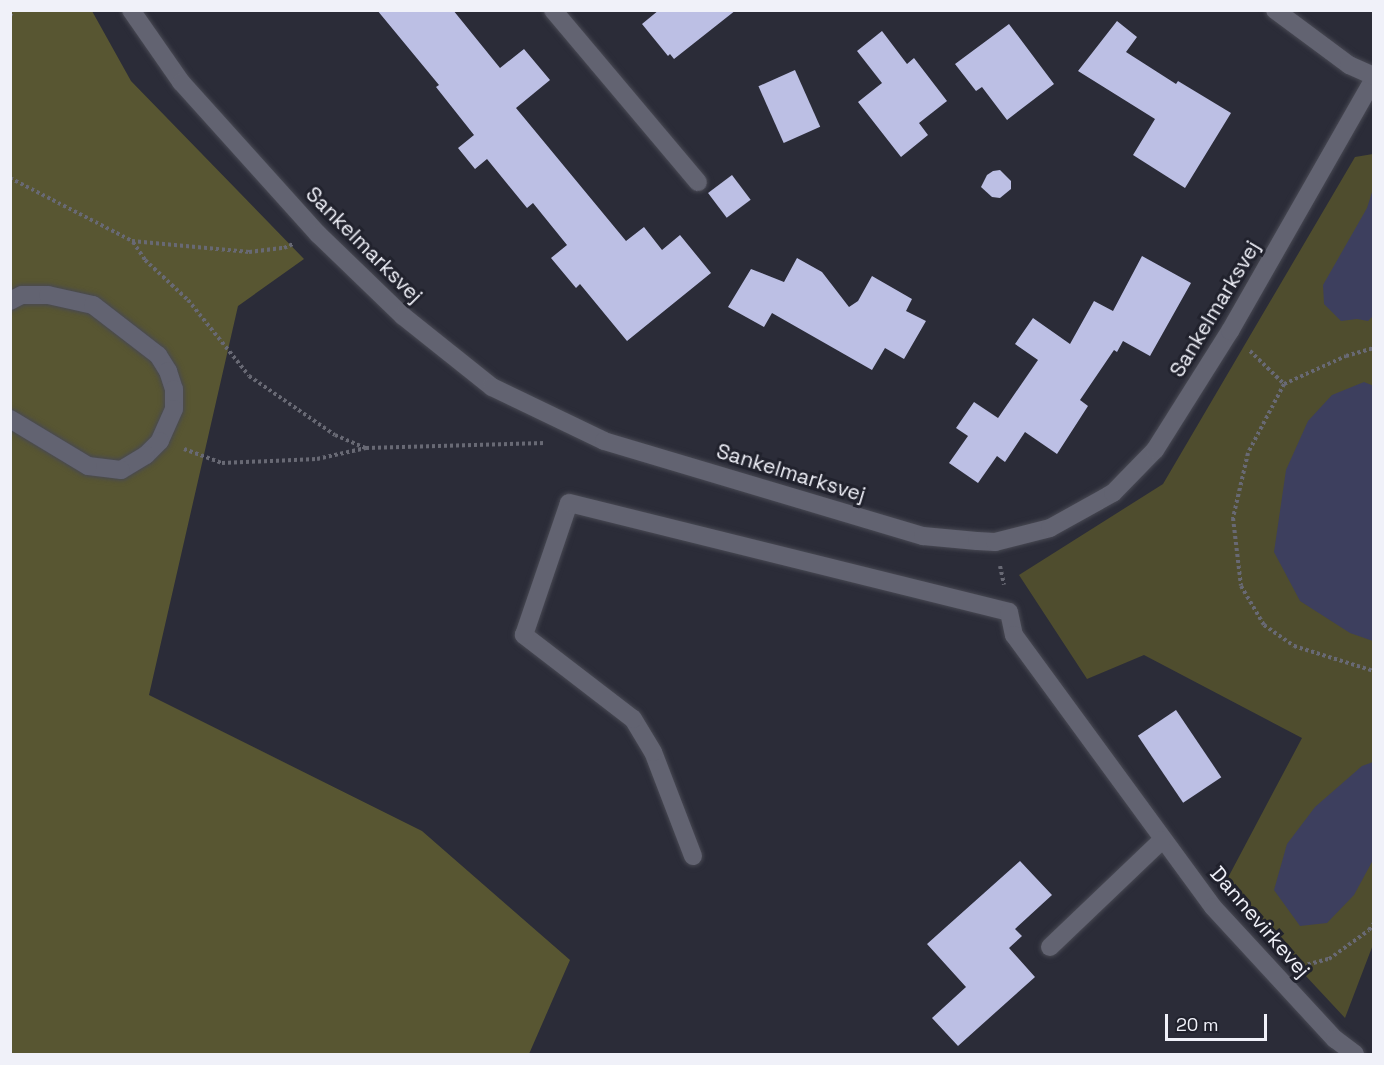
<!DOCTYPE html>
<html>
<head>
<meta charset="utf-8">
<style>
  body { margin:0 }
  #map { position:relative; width:1384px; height:1065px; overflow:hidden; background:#2b2c38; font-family:"Space Grotesk",sans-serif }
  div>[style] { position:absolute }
  .green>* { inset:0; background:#4f4d2e }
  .forest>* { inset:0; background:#585632 }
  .water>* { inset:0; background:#3d3f5e }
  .building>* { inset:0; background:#bcbfe4; transform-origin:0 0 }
  .path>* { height:4px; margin-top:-2px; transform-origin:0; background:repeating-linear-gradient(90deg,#686974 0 3px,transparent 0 6px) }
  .roads { filter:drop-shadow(0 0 2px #484953) drop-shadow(0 0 2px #484953) }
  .minor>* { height:18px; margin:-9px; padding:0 9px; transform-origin:9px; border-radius:9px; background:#626371 }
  span { translate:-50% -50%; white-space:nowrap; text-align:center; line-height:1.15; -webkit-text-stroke:6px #21222d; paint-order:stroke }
  .street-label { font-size:21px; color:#f0f1f9 }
  .frame { position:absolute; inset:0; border:12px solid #f0f1f9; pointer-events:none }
  .scale { position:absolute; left:1165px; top:1014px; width:102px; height:27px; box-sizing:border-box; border:3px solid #f0f1f9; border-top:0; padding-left:8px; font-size:18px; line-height:21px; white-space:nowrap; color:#f0f1f9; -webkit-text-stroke:4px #21222d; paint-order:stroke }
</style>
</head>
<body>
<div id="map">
  <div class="green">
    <i style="clip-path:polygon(1373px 154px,1374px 942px,1345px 1018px,1223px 887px,1302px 738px,1144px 655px,1087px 679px,1019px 575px,1163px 484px,1355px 157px)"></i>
  </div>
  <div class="forest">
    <i style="clip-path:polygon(10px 11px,92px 11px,131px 81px,304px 259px,238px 306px,149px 695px,422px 831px,570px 960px,529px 1054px,11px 1054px)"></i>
  </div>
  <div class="water">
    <i style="clip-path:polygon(1373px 189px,1373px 316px,1368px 321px,1357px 319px,1341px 321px,1324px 304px,1323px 285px,1367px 208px)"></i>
    <i style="clip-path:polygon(1364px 382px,1374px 386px,1373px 641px,1350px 633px,1300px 601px,1274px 552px,1286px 470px,1308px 421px,1332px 395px)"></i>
    <i style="clip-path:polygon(1373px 762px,1373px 860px,1354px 895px,1327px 923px,1300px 926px,1274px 890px,1287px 844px,1315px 807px,1362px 766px)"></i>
  </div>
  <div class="building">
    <i style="clip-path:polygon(377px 10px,453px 10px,500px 68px,524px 49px,550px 80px,516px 108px,626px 241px,644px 227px,662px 250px,680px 235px,711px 273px,627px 341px,580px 284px,576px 288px,551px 258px,567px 245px,533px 203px,527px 208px,487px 159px,475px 169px,458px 148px,474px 135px,436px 87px,439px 85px)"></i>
    <i style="clip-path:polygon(659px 10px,736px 10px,674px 59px,670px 54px,668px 56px,642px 24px)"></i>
    <i style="clip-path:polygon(1117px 21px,1137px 37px,1126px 52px,1176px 84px,1178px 81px,1231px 113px,1185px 188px,1133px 155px,1155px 119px,1078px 71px)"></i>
    <i style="clip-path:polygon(1009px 24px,1054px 84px,1007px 120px,982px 87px,976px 91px,955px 64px)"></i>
    <i style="clip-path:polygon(882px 31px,907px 64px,914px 58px,947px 101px,919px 123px,928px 135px,901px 157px,858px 102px,882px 83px,857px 51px)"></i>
    <i style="left:795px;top:70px;width:62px;height:40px;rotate:66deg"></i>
    <i style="clip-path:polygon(1000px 170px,1011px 181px,1011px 189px,1000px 198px,992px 197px,981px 187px,987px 175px,993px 171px)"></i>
    <i style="left:732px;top:175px;width:31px;height:30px;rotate:53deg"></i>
    <i style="clip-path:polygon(1142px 256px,1191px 283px,1150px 356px,1123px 341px,1117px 352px,1114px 350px,1080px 400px,1088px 406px,1057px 454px,1025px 432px,1005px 462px,997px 456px,978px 483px,949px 463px,968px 436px,956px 428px,974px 402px,998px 418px,1038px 360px,1015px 344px,1033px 318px,1070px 344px,1094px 301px,1113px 311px)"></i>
    <i style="clip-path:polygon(797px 258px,822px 272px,849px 307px,858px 301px,872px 276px,912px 299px,906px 311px,926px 321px,904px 359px,885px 348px,872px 370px,772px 313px,764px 327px,728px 307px,751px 269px,784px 282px)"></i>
    <i style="left:1176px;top:710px;width:81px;height:46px;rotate:56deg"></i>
    <i style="clip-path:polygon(1020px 861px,1052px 895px,1015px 929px,1022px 936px,1009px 948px,1035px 977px,958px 1046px,932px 1018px,966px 987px,927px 944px)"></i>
  </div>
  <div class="path">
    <i style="left:10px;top:16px;width:7px;rotate:-63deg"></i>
    <i style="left:10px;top:178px;width:137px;rotate:27.3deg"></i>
    <i style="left:132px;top:241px;width:118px;rotate:5.4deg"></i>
    <i style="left:249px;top:252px;width:35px;rotate:-7deg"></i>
    <i style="left:284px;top:248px;width:10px;rotate:-24deg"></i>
    <i style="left:133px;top:242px;width:22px;rotate:56deg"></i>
    <i style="left:145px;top:260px;width:59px;rotate:42.9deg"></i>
    <i style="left:188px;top:300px;width:97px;rotate:51.2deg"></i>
    <i style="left:249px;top:376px;width:104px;rotate:34.5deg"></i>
    <i style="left:335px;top:435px;width:34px;rotate:23deg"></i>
    <i style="left:1250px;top:351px;width:47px;rotate:44.1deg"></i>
    <i style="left:1284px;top:384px;width:68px;rotate:-24.3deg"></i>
    <i style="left:1346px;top:356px;width:29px;rotate:-16deg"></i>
    <i style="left:1284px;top:384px;width:78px;rotate:117.6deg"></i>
    <i style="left:1248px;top:453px;width:67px;rotate:103deg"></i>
    <i style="left:1233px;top:518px;width:68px;rotate:83.3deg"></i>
    <i style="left:1241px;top:586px;width:45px;rotate:59.5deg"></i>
    <i style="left:1264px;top:625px;width:37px;rotate:35deg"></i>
    <i style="left:1294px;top:646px;width:84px;rotate:17.4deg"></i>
    <i style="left:184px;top:449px;width:40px;rotate:20.2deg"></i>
    <i style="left:222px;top:463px;width:95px;rotate:-2.4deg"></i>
    <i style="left:317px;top:459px;width:50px;rotate:-12.7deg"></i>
    <i style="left:366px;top:448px;width:179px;rotate:-1.6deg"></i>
    <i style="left:1000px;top:566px;width:19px;rotate:78deg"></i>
    <i style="left:1302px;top:966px;width:28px;rotate:-15deg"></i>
    <i style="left:1329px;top:959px;width:49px;rotate:-35.9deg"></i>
    <i style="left:1369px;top:930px;width:9px;rotate:-54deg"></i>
  </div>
  <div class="roads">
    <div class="minor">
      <i style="left:131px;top:10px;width:88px;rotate:55.2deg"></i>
      <i style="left:181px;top:82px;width:205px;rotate:48deg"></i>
      <i style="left:318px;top:234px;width:118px;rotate:44deg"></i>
      <i style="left:403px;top:316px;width:114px;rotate:38.6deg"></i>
      <i style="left:492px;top:387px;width:124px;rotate:25.7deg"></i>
      <i style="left:604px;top:441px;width:333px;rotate:16.6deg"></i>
      <i style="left:923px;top:536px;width:54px;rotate:5.3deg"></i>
      <i style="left:977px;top:541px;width:18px;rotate:3deg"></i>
      <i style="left:995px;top:542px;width:57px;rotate:-14.3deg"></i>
      <i style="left:1050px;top:528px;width:72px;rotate:-29.1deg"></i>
      <i style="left:1113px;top:493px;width:60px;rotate:-45.7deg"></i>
      <i style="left:1155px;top:450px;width:141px;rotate:-57.8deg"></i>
      <i style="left:1230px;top:331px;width:290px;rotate:-60.3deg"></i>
      <i style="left:553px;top:10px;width:225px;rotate:49.9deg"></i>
      <i style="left:1275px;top:10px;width:92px;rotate:36.6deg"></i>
      <i style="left:1349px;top:65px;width:27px;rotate:24deg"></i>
      <i style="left:10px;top:301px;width:13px;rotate:-27deg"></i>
      <i style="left:22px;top:295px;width:26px"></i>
      <i style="left:48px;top:295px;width:46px;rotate:12.5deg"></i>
      <i style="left:93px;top:305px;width:82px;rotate:37.6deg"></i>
      <i style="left:158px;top:355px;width:19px;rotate:58deg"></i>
      <i style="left:168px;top:371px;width:19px;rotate:72deg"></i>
      <i style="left:174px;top:389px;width:20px;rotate:90deg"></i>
      <i style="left:174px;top:409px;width:35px;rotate:114deg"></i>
      <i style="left:160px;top:441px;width:20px;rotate:135deg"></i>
      <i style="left:146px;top:455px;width:29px;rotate:149deg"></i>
      <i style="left:121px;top:470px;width:33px;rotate:-173deg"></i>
      <i style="left:88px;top:466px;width:91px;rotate:-148.9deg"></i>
      <i style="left:693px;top:856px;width:111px;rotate:-111deg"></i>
      <i style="left:653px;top:752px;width:39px;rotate:-121deg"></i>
      <i style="left:633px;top:719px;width:138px;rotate:-142.4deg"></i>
      <i style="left:524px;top:635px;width:139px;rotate:-71.2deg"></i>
      <i style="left:569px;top:503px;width:453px;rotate:13.9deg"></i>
      <i style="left:1009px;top:612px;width:24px;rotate:78deg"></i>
      <i style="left:1014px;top:635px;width:337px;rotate:53.8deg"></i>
      <i style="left:1213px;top:907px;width:180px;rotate:47.3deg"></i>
      <i style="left:1335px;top:1039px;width:25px;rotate:37deg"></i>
      <i style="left:1050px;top:947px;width:155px;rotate:-43.7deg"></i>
    </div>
  </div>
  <div class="street-label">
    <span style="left:364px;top:245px;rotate:45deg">Sankelmarksvej</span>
    <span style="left:1215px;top:309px;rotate:-59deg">Sankelmarksvej</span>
    <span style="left:791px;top:473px;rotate:17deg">Sankelmarksvej</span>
    <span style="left:1260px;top:922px;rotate:49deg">Dannevirkevej</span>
  </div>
  <div class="frame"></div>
  <div class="scale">20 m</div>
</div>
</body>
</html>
